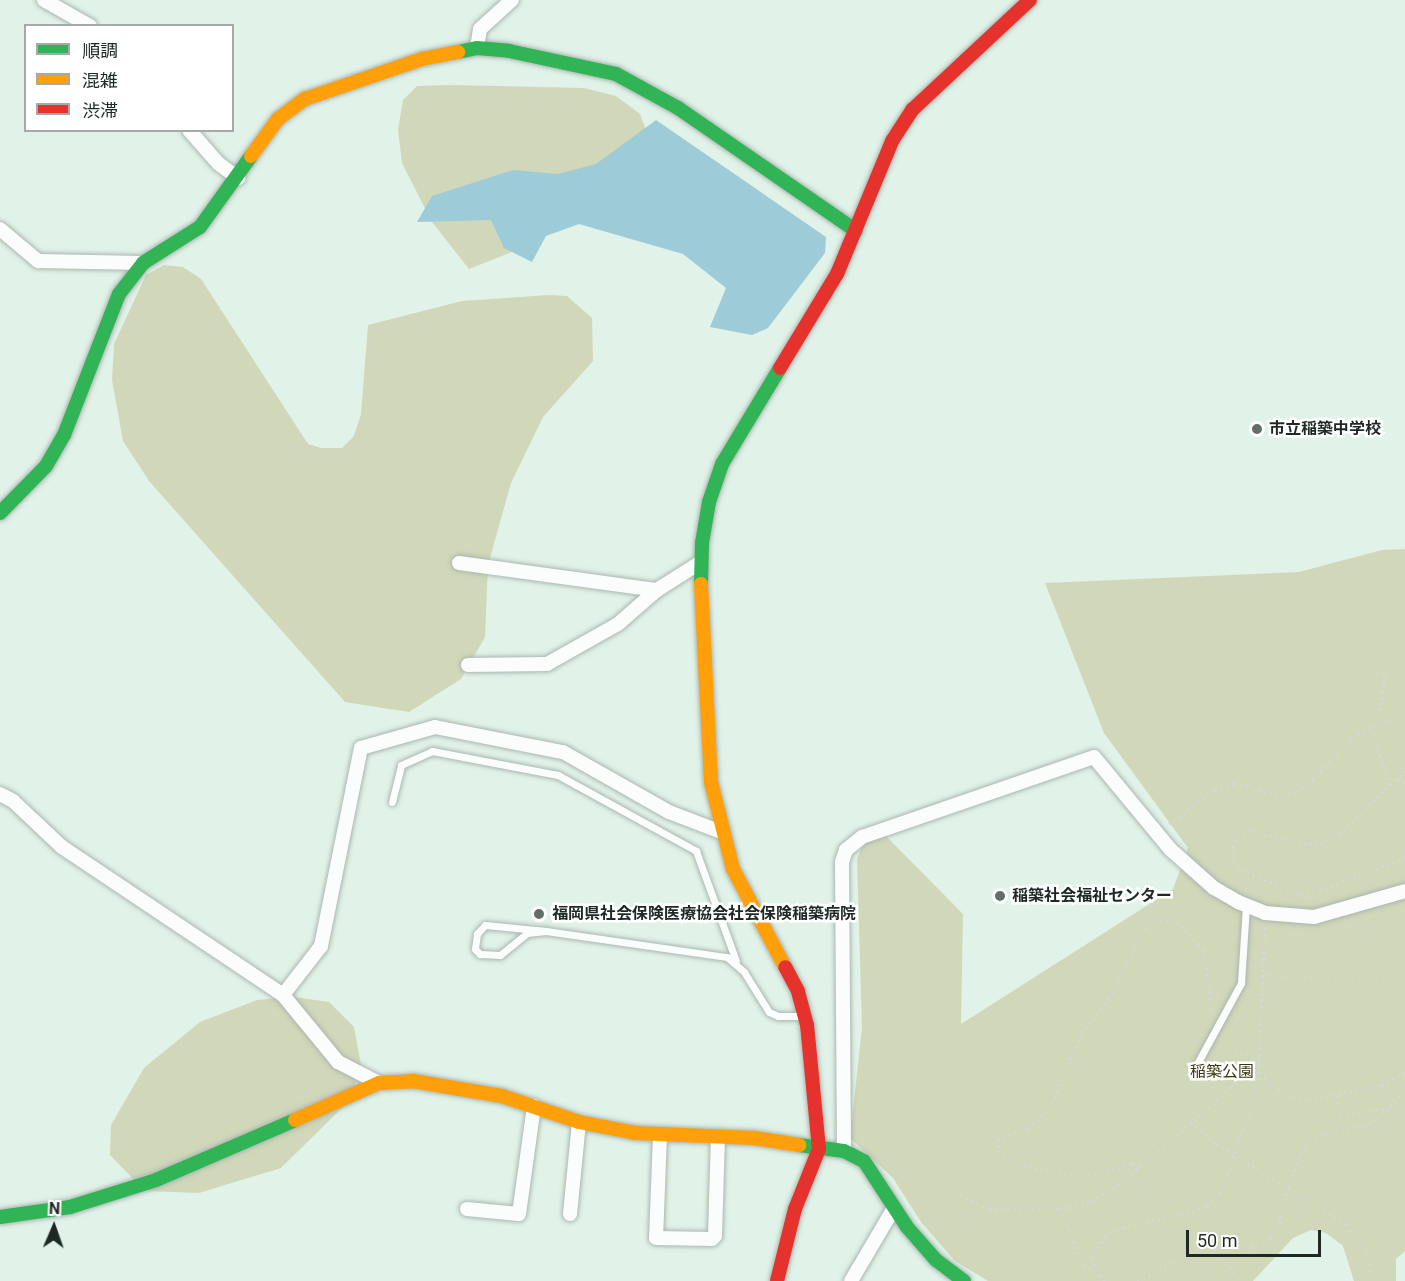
<!DOCTYPE html>
<html>
<head>
<meta charset="utf-8">
<style>
  body { margin:0 }
  #map { position:relative; width:1405px; height:1281px; overflow:hidden; background:#e1f2e9; font-family:Roboto,"Noto Sans JP",sans-serif }
  div>[style] { position:absolute }
  .green>* { inset:0; background:#d1d7b9 }
  .water>* { inset:0; background:#9dcbd8 }
  .path>* { height:3px; margin-top:-1.5px; transform-origin:0; background:repeating-linear-gradient(90deg,#d4d8d6 0 1.5px,transparent 0 6px) }
  .roads { filter:drop-shadow(0 0 2px #aab7b0) drop-shadow(0 0 2px #aab7b0) }
  .lane>* { height:7px; margin:-3.5px; padding:0 3.5px; transform-origin:3.5px; border-radius:3.5px; background:#fafdfc }
  .street>* { height:14px; margin:-7px; padding:0 7px; transform-origin:7px; border-radius:7px; background:#fafdfc }
  .fast>* { height:14px; margin:-7px; padding:0 7px; transform-origin:7px; border-radius:7px; background:#30b455 }
  .slow>* { height:14px; margin:-7px; padding:0 7px; transform-origin:7px; border-radius:7px; background:#ff9f0a }
  .jam>* { height:14px; margin:-7px; padding:0 7px; transform-origin:7px; border-radius:7px; background:#e5322d }
  .dots>* { width:16px; height:16px; translate:-50% -50%; box-sizing:border-box; border:3px solid #fff; border-radius:50% }
  span { translate:-50% -50%; white-space:nowrap; text-align:center; line-height:1.15; -webkit-text-stroke:5px #fff; paint-order:stroke }
  .poi-label { font-size:16px; color:#1e2924; font-weight:700 }
  .left { translate:0 -50%; text-align:left }
  .park-label { font-size:16px; color:#3c3910 }
  .legend { position:absolute; left:24px; top:24px; width:210px; height:108px; box-sizing:border-box; background:#fff; border:2px solid #a5a9a7; margin:0; padding:8px 10px; list-style:none; font-size:18px; color:#1e2924 }
  .legend li { display:flex; align-items:center; gap:12px; height:30px }
  .legend b { width:30px; border:2px solid #a5a9a7 }
  .north { position:absolute; left:24px; top:1197px; width:60px; height:60px; -webkit-text-stroke:4px #fff; paint-order:stroke; rotate:2deg; font-size:16px; font-weight:700; line-height:24px; text-align:center; color:#1e2924 }
  .north::after { content:''; display:block; margin:auto; width:21px; height:27px; background:#1e2924; clip-path:polygon(50% 0,100% 100%,50% 72%,0 100%) }
  .scale { position:absolute; left:1186px; top:1230px; width:135px; height:27px; box-sizing:border-box; border:3px solid #1e2924; border-top:0; padding-left:8px; font-size:18px; line-height:21px; white-space:nowrap; color:#1e2924; -webkit-text-stroke:4px #fff; paint-order:stroke }
</style>
</head>
<body>
<div id="map">
  <div class="green">
    <i style="clip-path:polygon(449px 85px,584px 88px,616px 96px,640px 114px,652px 146px,517px 250px,469px 269px,432px 222px,402px 163px,398px 130px,403px 100px,417px 86px)"></i>
    <i style="clip-path:polygon(164px 265px,183px 267px,201px 279px,308px 444px,321px 448px,342px 448px,354px 436px,361px 414px,368px 325px,462px 301px,549px 295px,567px 296px,592px 318px,593px 361px,543px 417px,511px 483px,488px 565px,485px 637px,461px 679px,409px 712px,345px 702px,149px 481px,123px 441px,112px 380px,114px 344px,146px 275px)"></i>
    <i style="clip-path:polygon(1405px 549px,1405px 1251px,1396px 1259px,1396px 1281px,1354px 1281px,1343px 1246px,1326px 1233px,1311px 1230px,1293px 1238px,1253px 1281px,988px 1281px,955px 1261px,921px 1222px,893px 1178px,850px 1138px,862px 1028px,857px 859px,863px 844px,883px 833px,963px 914px,961px 1024px,1173px 889px,1188px 848px,1104px 733px,1045px 583px,1299px 572px,1382px 550px)"></i>
    <i style="clip-path:polygon(294px 997px,329px 1002px,354px 1027px,361px 1065px,350px 1100px,281px 1168px,199px 1193px,145px 1191px,110px 1155px,111px 1125px,144px 1068px,200px 1022px,257px 1000px)"></i>
  </div>
  <div class="water">
    <i style="clip-path:polygon(656px 120px,826px 237px,825px 253px,768px 328px,752px 335px,710px 327px,726px 288px,683px 254px,579px 224px,546px 236px,532px 262px,504px 248px,491px 220px,417px 222px,432px 196px,513px 170px,558px 174px,596px 164px)"></i>
  </div>
  <div class="path">
    <i style="left:1365px;top:671px;width:21px;rotate:5deg"></i>
    <i style="left:1386px;top:673px;width:52px;rotate:100deg"></i>
    <i style="left:1371px;top:726px;width:63px;rotate:72.4deg"></i>
    <i style="left:1405px;top:771px;width:91px;rotate:136.3deg"></i>
    <i style="left:1339px;top:834px;width:18px;rotate:151deg"></i>
    <i style="left:1323px;top:843px;width:17px;rotate:177deg"></i>
    <i style="left:1306px;top:844px;width:57px;rotate:-166.9deg"></i>
    <i style="left:1250px;top:831px;width:12px;rotate:160deg"></i>
    <i style="left:1239px;top:835px;width:13px;rotate:119deg"></i>
    <i style="left:1233px;top:846px;width:15px;rotate:86deg"></i>
    <i style="left:1234px;top:861px;width:13px;rotate:51deg"></i>
    <i style="left:1242px;top:871px;width:63px;rotate:21.3deg"></i>
    <i style="left:1301px;top:894px;width:19px;rotate:-12deg"></i>
    <i style="left:1320px;top:890px;width:91px;rotate:-20.6deg"></i>
    <i style="left:1398px;top:778px;width:9px;rotate:36deg"></i>
    <i style="left:1169px;top:824px;width:57px;rotate:-36.5deg"></i>
    <i style="left:1215px;top:790px;width:20px;rotate:-20deg"></i>
    <i style="left:1234px;top:783px;width:14px;rotate:8deg"></i>
    <i style="left:1248px;top:785px;width:18px;rotate:27deg"></i>
    <i style="left:1264px;top:793px;width:18px;rotate:9deg"></i>
    <i style="left:1282px;top:796px;width:17px;rotate:-13deg"></i>
    <i style="left:1299px;top:792px;width:83px;rotate:-44.5deg"></i>
    <i style="left:1358px;top:734px;width:51px;rotate:-23.1deg"></i>
    <i style="left:1263px;top:975px;width:142px;rotate:2.8deg"></i>
    <i style="left:1235px;top:1051px;width:25px;rotate:12deg"></i>
    <i style="left:1260px;top:1073px;width:35px;rotate:40deg"></i>
    <i style="left:1287px;top:1096px;width:22px;rotate:10deg"></i>
    <i style="left:1309px;top:1100px;width:75px;rotate:-11.6deg"></i>
    <i style="left:1382px;top:1085px;width:26px;rotate:-29deg"></i>
    <i style="left:1336px;top:1096px;width:22px;rotate:77deg"></i>
    <i style="left:1341px;top:1117px;width:52px;rotate:-11.1deg"></i>
    <i style="left:1191px;top:1123px;width:33px;rotate:39deg"></i>
    <i style="left:1217px;top:1144px;width:153px;rotate:31.9deg"></i>
    <i style="left:1347px;top:1225px;width:33px;rotate:55deg"></i>
    <i style="left:1366px;top:1252px;width:30px;rotate:76deg"></i>
    <i style="left:1137px;top:1169px;width:8px;rotate:-140deg"></i>
    <i style="left:1131px;top:1164px;width:42px;rotate:165deg"></i>
    <i style="left:1090px;top:1175px;width:30px;rotate:-178deg"></i>
    <i style="left:1060px;top:1174px;width:54px;rotate:-166deg"></i>
    <i style="left:1008px;top:1161px;width:13px;rotate:-135deg"></i>
    <i style="left:999px;top:1152px;width:12px;rotate:-95deg"></i>
    <i style="left:998px;top:1140px;width:32px;rotate:-22deg"></i>
    <i style="left:1028px;top:1128px;width:30px;rotate:-42deg"></i>
    <i style="left:1050px;top:1108px;width:82px;rotate:-66.9deg"></i>
    <i style="left:1082px;top:1033px;width:44px;rotate:-52.4deg"></i>
    <i style="left:1109px;top:998px;width:72px;rotate:-62.7deg"></i>
    <i style="left:1142px;top:934px;width:18px;rotate:-49deg"></i>
    <i style="left:1154px;top:920px;width:23px;rotate:5deg"></i>
    <i style="left:1177px;top:922px;width:39px;rotate:46deg"></i>
    <i style="left:1204px;top:950px;width:63px;rotate:82.6deg"></i>
    <i style="left:961px;top:1195px;width:32px;rotate:26deg"></i>
    <i style="left:990px;top:1209px;width:74px;rotate:-0.8deg"></i>
    <i style="left:1064px;top:1208px;width:29px;rotate:-14deg"></i>
    <i style="left:1092px;top:1201px;width:41px;rotate:-32.2deg"></i>
    <i style="left:1127px;top:1179px;width:176px;rotate:-41.3deg"></i>
    <i style="left:1059px;top:1208px;width:64px;rotate:67deg"></i>
    <i style="left:1084px;top:1267px;width:12px;rotate:9deg"></i>
    <i style="left:1211px;top:1244px;width:48px;rotate:51deg"></i>
    <i style="left:1104px;top:1281px;width:26px;rotate:-118deg"></i>
    <i style="left:1092px;top:1258px;width:26px;rotate:-58deg"></i>
    <i style="left:1106px;top:1236px;width:19px;rotate:-28deg"></i>
    <i style="left:1123px;top:1227px;width:72px;rotate:-12.1deg"></i>
    <i style="left:1193px;top:1212px;width:15px;rotate:-23deg"></i>
    <i style="left:1207px;top:1206px;width:25px;rotate:-48deg"></i>
    <i style="left:1224px;top:1187px;width:108px;rotate:-71.6deg"></i>
    <i style="left:1258px;top:1085px;width:158px;rotate:-87.5deg"></i>
    <i style="left:1138px;top:1281px;width:79px;rotate:-27.9deg"></i>
    <i style="left:1208px;top:1244px;width:43px;rotate:4deg"></i>
    <i style="left:1251px;top:1247px;width:16px;rotate:-15deg"></i>
    <i style="left:1266px;top:1243px;width:18px;rotate:-49deg"></i>
    <i style="left:1278px;top:1229px;width:43px;rotate:-76.6deg"></i>
    <i style="left:1288px;top:1187px;width:45px;rotate:-68deg"></i>
    <i style="left:1305px;top:1145px;width:22px;rotate:-32deg"></i>
    <i style="left:1324px;top:1133px;width:41px;rotate:-9.9deg"></i>
    <i style="left:1364px;top:1126px;width:16px;rotate:-27deg"></i>
    <i style="left:1378px;top:1119px;width:40px;rotate:-47deg"></i>
  </div>
  <div class="roads">
    <div class="lane">
      <i style="left:392px;top:802px;width:38px;rotate:-76deg"></i>
      <i style="left:401px;top:765px;width:34px;rotate:-24deg"></i>
      <i style="left:432px;top:751px;width:128px;rotate:10.8deg"></i>
      <i style="left:558px;top:775px;width:158px;rotate:28.8deg"></i>
      <i style="left:696px;top:851px;width:117px;rotate:70deg"></i>
      <i style="left:546px;top:931px;width:61px;rotate:-174.4deg"></i>
      <i style="left:485px;top:925px;width:12px;rotate:132deg"></i>
      <i style="left:477px;top:934px;width:15px;rotate:98deg"></i>
      <i style="left:475px;top:949px;width:7px;rotate:45deg"></i>
      <i style="left:480px;top:954px;width:20px;rotate:3deg"></i>
      <i style="left:500px;top:955px;width:35px;rotate:-39deg"></i>
      <i style="left:527px;top:933px;width:19px;rotate:-6deg"></i>
      <i style="left:546px;top:931px;width:183px;rotate:8.2deg"></i>
      <i style="left:727px;top:957px;width:23px;rotate:41deg"></i>
      <i style="left:744px;top:972px;width:47px;rotate:58deg"></i>
      <i style="left:769px;top:1012px;width:10px;rotate:24deg"></i>
      <i style="left:778px;top:1016px;width:24px"></i>
      <i style="left:1198px;top:1062px;width:90px;rotate:-61.4deg"></i>
      <i style="left:1241px;top:983px;width:78px;rotate:-86.3deg"></i>
    </div>
    <div class="street">
      <i style="left:44px;top:0;width:53px;rotate:29.5deg"></i>
      <i style="left:477px;top:48px;width:19px;rotate:-81deg"></i>
      <i style="left:480px;top:29px;width:43px;rotate:-42.2deg"></i>
      <i style="left:189px;top:130px;width:45px;rotate:48.6deg"></i>
      <i style="left:219px;top:164px;width:24px;rotate:36deg"></i>
      <i style="left:0;top:229px;width:50px;rotate:40.1deg"></i>
      <i style="left:38px;top:261px;width:105px;rotate:1.1deg"></i>
      <i style="left:459px;top:563px;width:200px;rotate:7.8deg"></i>
      <i style="left:657px;top:590px;width:52px;rotate:-32.5deg"></i>
      <i style="left:468px;top:665px;width:79px;rotate:-0.7deg"></i>
      <i style="left:547px;top:664px;width:81px;rotate:-29.4deg"></i>
      <i style="left:618px;top:624px;width:52px;rotate:-41.1deg"></i>
      <i style="left:0;top:794px;width:15px;rotate:28deg"></i>
      <i style="left:13px;top:801px;width:67px;rotate:43.2deg"></i>
      <i style="left:62px;top:847px;width:266px;rotate:33.8deg"></i>
      <i style="left:283px;top:995px;width:87px;rotate:50.6deg"></i>
      <i style="left:338px;top:1062px;width:46px;rotate:27.1deg"></i>
      <i style="left:283px;top:995px;width:62px;rotate:-52.2deg"></i>
      <i style="left:321px;top:946px;width:202px;rotate:-78.6deg"></i>
      <i style="left:361px;top:748px;width:77px;rotate:-15.8deg"></i>
      <i style="left:435px;top:727px;width:130px;rotate:11.1deg"></i>
      <i style="left:563px;top:752px;width:122px;rotate:29.5deg"></i>
      <i style="left:669px;top:812px;width:56px;rotate:21deg"></i>
      <i style="left:660px;top:1135px;width:103px;rotate:92.2deg"></i>
      <i style="left:656px;top:1238px;width:56px;rotate:1deg"></i>
      <i style="left:712px;top:1239px;width:4px;rotate:-45deg"></i>
      <i style="left:715px;top:1236px;width:99px;rotate:-88.3deg"></i>
      <i style="left:844px;top:1151px;width:289px;rotate:-90.4deg"></i>
      <i style="left:842px;top:862px;width:13px;rotate:-72deg"></i>
      <i style="left:846px;top:850px;width:21px;rotate:-39deg"></i>
      <i style="left:862px;top:837px;width:245px;rotate:-19deg"></i>
      <i style="left:1094px;top:757px;width:119px;rotate:50.4deg"></i>
      <i style="left:1170px;top:849px;width:59px;rotate:41.6deg"></i>
      <i style="left:1214px;top:888px;width:28px;rotate:30deg"></i>
      <i style="left:1238px;top:902px;width:29px;rotate:22deg"></i>
      <i style="left:1265px;top:913px;width:49px;rotate:4.7deg"></i>
      <i style="left:1314px;top:917px;width:95px;rotate:-15.9deg"></i>
      <i style="left:467px;top:1209px;width:52px;rotate:5.5deg"></i>
      <i style="left:519px;top:1214px;width:109px;rotate:-82.1deg"></i>
      <i style="left:570px;top:1214px;width:92px;rotate:-84.4deg"></i>
      <i style="left:851px;top:1281px;width:85px;rotate:-59.5deg"></i>
    </div>
    <div class="fast">
      <i style="left:458px;top:52px;width:19px;rotate:-12deg"></i>
      <i style="left:477px;top:48px;width:32px;rotate:5deg"></i>
      <i style="left:509px;top:51px;width:109px;rotate:12.1deg"></i>
      <i style="left:616px;top:74px;width:71px;rotate:28.7deg"></i>
      <i style="left:678px;top:108px;width:216px;rotate:34.6deg"></i>
      <i style="left:0;top:513px;width:66px;rotate:-45.6deg"></i>
      <i style="left:46px;top:466px;width:36px;rotate:-60deg"></i>
      <i style="left:64px;top:435px;width:151px;rotate:-68.7deg"></i>
      <i style="left:119px;top:294px;width:39px;rotate:-52deg"></i>
      <i style="left:143px;top:263px;width:67px;rotate:-32.3deg"></i>
      <i style="left:200px;top:227px;width:87px;rotate:-54.3deg"></i>
      <i style="left:701px;top:584px;width:41px;rotate:-88.6deg"></i>
      <i style="left:702px;top:543px;width:42px;rotate:-80.3deg"></i>
      <i style="left:709px;top:502px;width:40px;rotate:-71.1deg"></i>
      <i style="left:722px;top:464px;width:112px;rotate:-58.9deg"></i>
      <i style="left:799px;top:1145px;width:45px;rotate:7.6deg"></i>
      <i style="left:844px;top:1151px;width:22px;rotate:27deg"></i>
      <i style="left:864px;top:1161px;width:79px;rotate:56.9deg"></i>
      <i style="left:907px;top:1227px;width:44px;rotate:48.7deg"></i>
      <i style="left:936px;top:1260px;width:35px;rotate:37deg"></i>
      <i style="left:0;top:1217px;width:71px;rotate:-8.1deg"></i>
      <i style="left:70px;top:1207px;width:90px;rotate:-17.4deg"></i>
      <i style="left:156px;top:1180px;width:151px;rotate:-23.3deg"></i>
    </div>
    <div class="slow">
      <i style="left:251px;top:156px;width:46px;rotate:-53.9deg"></i>
      <i style="left:278px;top:119px;width:34px;rotate:-37deg"></i>
      <i style="left:305px;top:99px;width:124px;rotate:-18.9deg"></i>
      <i style="left:422px;top:59px;width:37px;rotate:-11deg"></i>
      <i style="left:701px;top:584px;width:198px;rotate:87.1deg"></i>
      <i style="left:711px;top:782px;width:90px;rotate:75.8deg"></i>
      <i style="left:733px;top:869px;width:111px;rotate:62deg"></i>
      <i style="left:295px;top:1120px;width:92px;rotate:-23.8deg"></i>
      <i style="left:379px;top:1083px;width:34px;rotate:-3deg"></i>
      <i style="left:413px;top:1081px;width:90px;rotate:9.6deg"></i>
      <i style="left:502px;top:1096px;width:81px;rotate:18.7deg"></i>
      <i style="left:579px;top:1122px;width:57px;rotate:11.1deg"></i>
      <i style="left:635px;top:1133px;width:119px;rotate:2.4deg"></i>
      <i style="left:754px;top:1138px;width:46px;rotate:8.8deg"></i>
    </div>
    <div class="jam">
      <i style="left:780px;top:368px;width:110px;rotate:-58.8deg"></i>
      <i style="left:837px;top:274px;width:144px;rotate:-67.5deg"></i>
      <i style="left:892px;top:141px;width:38px;rotate:-57deg"></i>
      <i style="left:913px;top:109px;width:160px;rotate:-43deg"></i>
      <i style="left:777px;top:1281px;width:74px;rotate:-76deg"></i>
      <i style="left:795px;top:1209px;width:65px;rotate:-68.2deg"></i>
      <i style="left:819px;top:1149px;width:125px;rotate:-95.5deg"></i>
      <i style="left:807px;top:1025px;width:35px;rotate:-105deg"></i>
      <i style="left:798px;top:991px;width:27px;rotate:-118deg"></i>
    </div>
  </div>
  <div class="dots">
    <i style="left:1257px;top:429px;background:#626f69"></i>
    <i style="left:1000px;top:896px;background:#626f69"></i>
    <i style="left:539px;top:914px;background:#626f69"></i>
  </div>
  <div class="poi-label">
    <span class="left" style="left:1269px;top:429px">市立稲築中学校</span>
    <span class="left" style="left:1012px;top:896px">稲築社会福祉センター</span>
    <span class="left" style="left:552px;top:914px">福岡県社会保険医療協会社会保険稲築病院</span>
  </div>
  <div class="park-label">
    <span style="left:1222px;top:1072px">稲築公園</span>
  </div>
  <ul class="legend">
  <li><b style="height:8px;background:#30b455"></b>順調</li>
  <li><b style="height:8px;background:#ff9f0a"></b>混雑</li>
  <li><b style="height:8px;background:#e5322d"></b>渋滞</li>
  </ul>
  <div class="north">N</div>
  <div class="scale">50 m</div>
</div>
</body>
</html>
